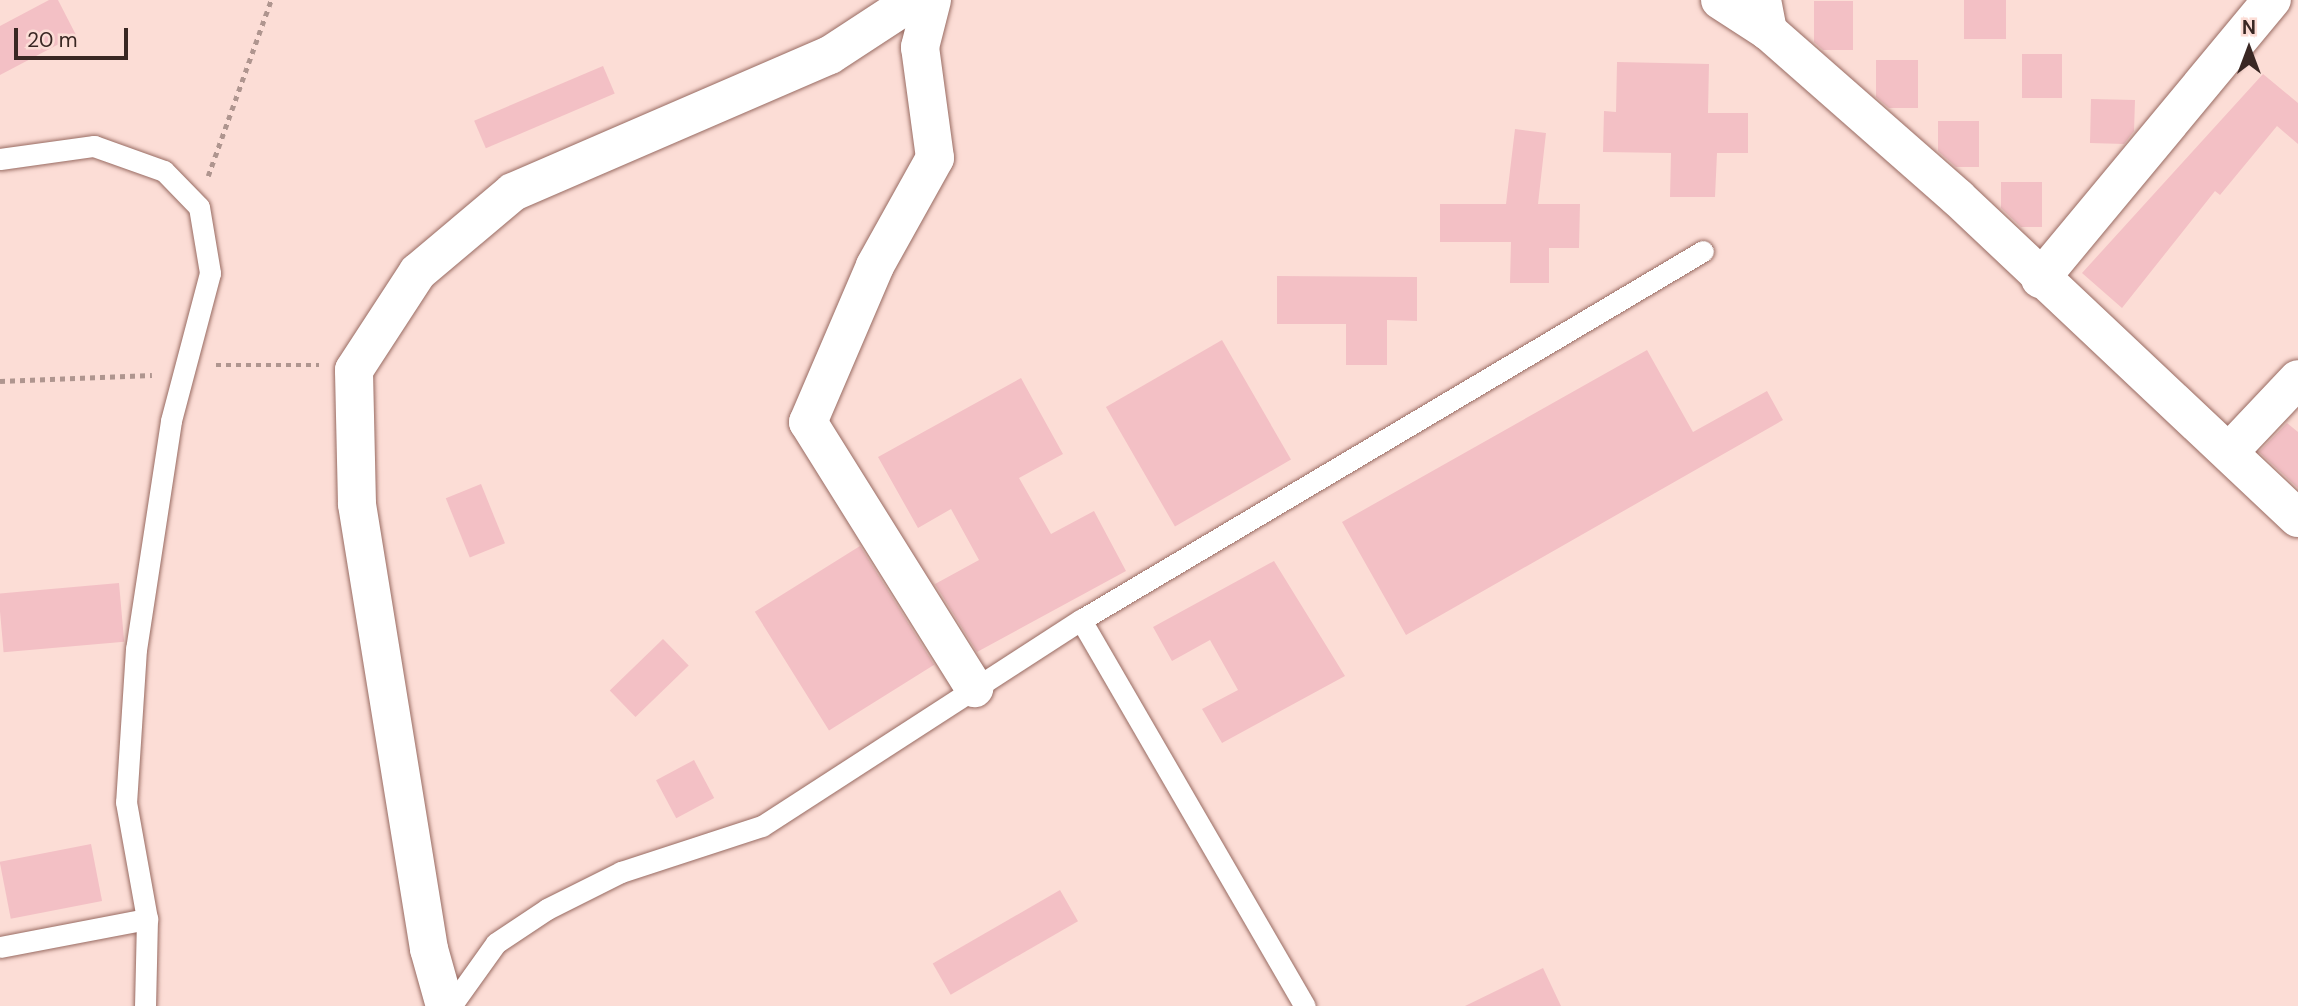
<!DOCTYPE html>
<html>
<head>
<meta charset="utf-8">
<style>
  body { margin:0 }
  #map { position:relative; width:2298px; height:1006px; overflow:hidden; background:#fcddd6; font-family:"DM Sans",sans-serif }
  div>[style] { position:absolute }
  .building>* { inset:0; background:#f3c0c5; transform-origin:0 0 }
  .path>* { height:4.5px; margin-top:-2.25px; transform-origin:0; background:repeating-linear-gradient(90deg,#af958f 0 5px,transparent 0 10px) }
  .roads { filter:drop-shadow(0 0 2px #986b62) drop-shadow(0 0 2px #986b62) }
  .lane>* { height:21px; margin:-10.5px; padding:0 10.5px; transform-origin:10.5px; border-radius:10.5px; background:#fff }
  .street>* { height:38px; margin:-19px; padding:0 19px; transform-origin:19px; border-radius:19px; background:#fff }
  span { translate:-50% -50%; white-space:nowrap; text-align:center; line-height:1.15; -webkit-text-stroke:6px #fcddd6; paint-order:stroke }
  .north { position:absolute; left:2214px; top:14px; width:70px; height:70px; -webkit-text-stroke:5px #fcddd6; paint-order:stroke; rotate:0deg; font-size:19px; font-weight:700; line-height:28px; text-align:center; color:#392723 }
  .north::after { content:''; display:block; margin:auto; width:24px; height:32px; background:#392723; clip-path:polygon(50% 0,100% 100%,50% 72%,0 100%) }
  .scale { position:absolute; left:14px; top:28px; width:114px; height:32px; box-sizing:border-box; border:4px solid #392723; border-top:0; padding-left:9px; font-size:21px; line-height:24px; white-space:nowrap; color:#392723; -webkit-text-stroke:5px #fcddd6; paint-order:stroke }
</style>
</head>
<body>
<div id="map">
  <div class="building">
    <i style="clip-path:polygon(49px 0,58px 0,76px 35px,0 75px,0 26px)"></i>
    <i style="left:1964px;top:0;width:42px;height:39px"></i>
    <i style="clip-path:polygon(1814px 1px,1853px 1px,1853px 50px,1823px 50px,1814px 42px)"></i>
    <i style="left:2022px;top:54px;width:40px;height:44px"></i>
    <i style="clip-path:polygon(1876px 60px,1918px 60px,1918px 108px,1889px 108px,1876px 97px)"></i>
    <i style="clip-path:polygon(1617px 62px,1709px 64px,1708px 113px,1748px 113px,1748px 153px,1717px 153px,1715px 197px,1670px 197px,1671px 153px,1603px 152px,1604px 111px,1616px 112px)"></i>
    <i style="left:603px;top:66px;width:30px;height:140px;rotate:67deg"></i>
    <i style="clip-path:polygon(2263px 74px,2298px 103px,2298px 144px,2277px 126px,2220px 195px,2215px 191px,2122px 308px,2082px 273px)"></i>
    <i style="clip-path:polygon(2091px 99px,2135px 100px,2134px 131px,2124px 144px,2090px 143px)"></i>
    <i style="clip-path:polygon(1938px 121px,1979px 121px,1979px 167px,1956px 167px,1938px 151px)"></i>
    <i style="clip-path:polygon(1515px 129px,1546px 133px,1538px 204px,1580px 204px,1579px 248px,1549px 248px,1549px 283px,1510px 283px,1511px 242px,1440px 242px,1440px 204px,1506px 204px)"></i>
    <i style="clip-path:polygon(2001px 182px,2042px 182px,2042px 227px,2021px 227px,2001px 208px)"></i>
    <i style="clip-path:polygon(1277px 276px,1417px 277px,1417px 321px,1387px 320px,1387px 365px,1346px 365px,1346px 324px,1277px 324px)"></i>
    <i style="left:1222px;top:340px;width:138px;height:134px;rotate:60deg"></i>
    <i style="clip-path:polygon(1647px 350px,1693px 432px,1767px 391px,1783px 420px,1406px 635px,1342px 522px)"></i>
    <i style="clip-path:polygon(1021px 378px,1063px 454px,1019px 478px,1051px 534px,1094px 511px,1126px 571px,977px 652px,935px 584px,979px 560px,951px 509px,918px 528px,878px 457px)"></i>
    <i style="clip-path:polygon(2287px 423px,2298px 432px,2298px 488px,2259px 452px)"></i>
    <i style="left:481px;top:484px;width:64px;height:38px;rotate:68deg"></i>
    <i style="left:860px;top:546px;width:140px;height:124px;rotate:58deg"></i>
    <i style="clip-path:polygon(1274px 561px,1345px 676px,1222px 743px,1202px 709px,1238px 690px,1210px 640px,1172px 661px,1153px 627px)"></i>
    <i style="left:119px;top:583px;width:59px;height:121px;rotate:85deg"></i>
    <i style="left:663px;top:639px;width:37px;height:74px;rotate:46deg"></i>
    <i style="left:694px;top:760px;width:43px;height:43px;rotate:62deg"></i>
    <i style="left:91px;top:844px;width:58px;height:93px;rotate:79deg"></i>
    <i style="left:1060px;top:890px;width:36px;height:147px;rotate:60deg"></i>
    <i style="clip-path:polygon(1543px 968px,1561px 1006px,1465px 1006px)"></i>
  </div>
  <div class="path">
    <i style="left:208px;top:176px;width:187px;rotate:-70.3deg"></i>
    <i style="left:216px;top:365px;width:103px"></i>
    <i style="left:0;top:381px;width:152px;rotate:-2.3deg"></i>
  </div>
  <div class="roads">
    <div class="lane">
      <i style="left:0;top:159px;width:95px;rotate:-7.9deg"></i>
      <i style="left:94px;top:146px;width:74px;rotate:19.7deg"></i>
      <i style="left:164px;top:171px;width:50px;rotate:45.8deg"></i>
      <i style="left:199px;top:207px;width:67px;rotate:80.5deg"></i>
      <i style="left:210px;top:273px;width:153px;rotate:104.8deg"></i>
      <i style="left:171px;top:421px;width:231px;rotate:98.7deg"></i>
      <i style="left:136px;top:649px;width:153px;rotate:93.7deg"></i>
      <i style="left:126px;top:802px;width:119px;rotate:79.8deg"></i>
      <i style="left:147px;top:919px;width:87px;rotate:91.3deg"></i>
      <i style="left:1081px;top:620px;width:446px;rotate:59.9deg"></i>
      <i style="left:0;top:947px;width:150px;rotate:-10.8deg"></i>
      <i style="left:451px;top:1006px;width:77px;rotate:-54.5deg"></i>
      <i style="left:496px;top:943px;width:61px;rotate:-33.7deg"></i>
      <i style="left:547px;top:909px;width:83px;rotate:-26.6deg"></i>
      <i style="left:621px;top:872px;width:148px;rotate:-18.1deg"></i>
      <i style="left:762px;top:826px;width:380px;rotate:-32.9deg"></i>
      <i style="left:1081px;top:620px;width:723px;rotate:-30.68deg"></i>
    </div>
    <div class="street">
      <i style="left:932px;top:0;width:49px;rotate:104.3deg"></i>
      <i style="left:920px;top:47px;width:112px;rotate:82.3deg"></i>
      <i style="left:935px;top:158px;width:124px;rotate:119.1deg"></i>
      <i style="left:875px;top:266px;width:170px;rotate:113.2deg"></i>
      <i style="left:808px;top:422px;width:314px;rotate:58deg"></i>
      <i style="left:1720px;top:0;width:57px;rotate:32.9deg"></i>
      <i style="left:1762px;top:0;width:32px;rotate:79deg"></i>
      <i style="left:1768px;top:31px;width:252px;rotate:41.3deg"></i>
      <i style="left:1957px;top:197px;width:468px;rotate:43.3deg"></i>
      <i style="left:2040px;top:279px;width:363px;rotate:-50.3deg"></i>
      <i style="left:2229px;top:452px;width:100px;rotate:-46.6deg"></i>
      <i style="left:445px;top:1006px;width:59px;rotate:-105.7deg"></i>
      <i style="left:429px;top:949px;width:451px;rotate:-99.2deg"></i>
      <i style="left:357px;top:504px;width:134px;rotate:-91.3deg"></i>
      <i style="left:354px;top:370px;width:117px;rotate:-56.9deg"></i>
      <i style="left:418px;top:272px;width:124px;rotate:-40.1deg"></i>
      <i style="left:513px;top:192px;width:345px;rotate:-23.4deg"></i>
      <i style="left:830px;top:55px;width:100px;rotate:-33.2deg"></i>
    </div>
  </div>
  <div class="north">N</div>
  <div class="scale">20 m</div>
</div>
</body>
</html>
